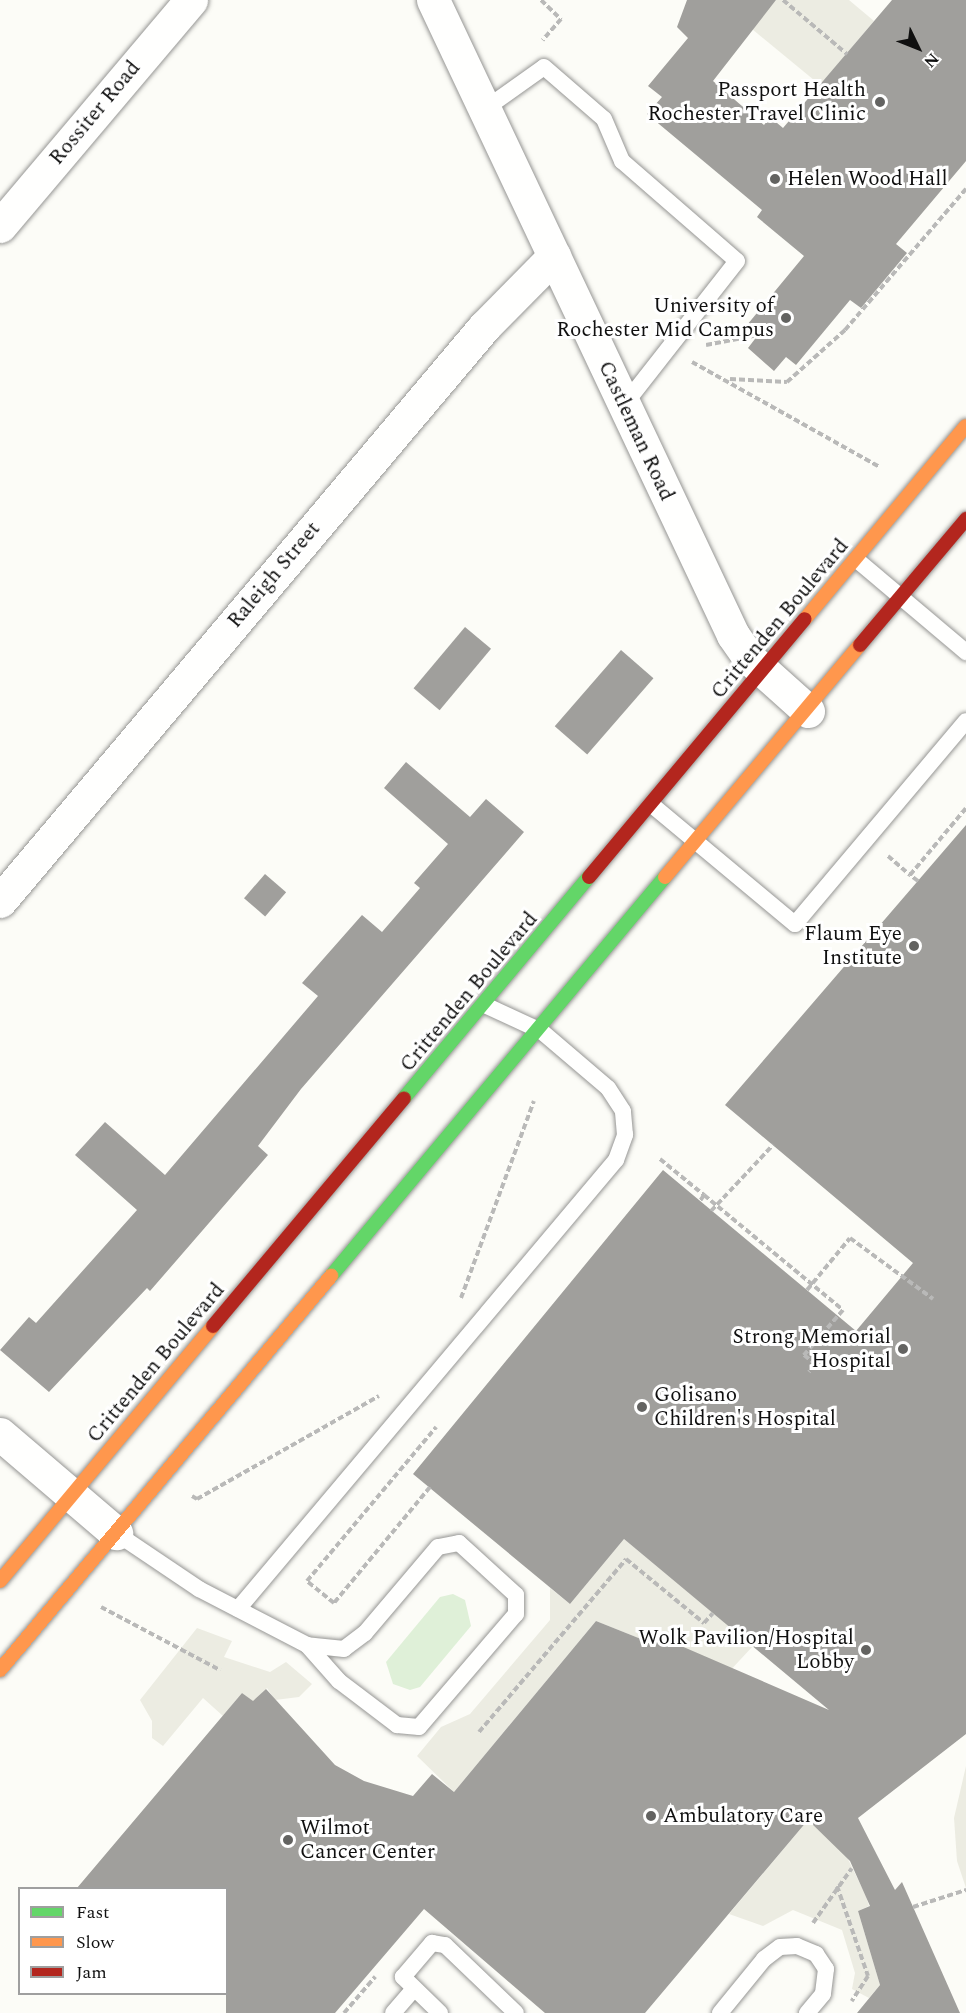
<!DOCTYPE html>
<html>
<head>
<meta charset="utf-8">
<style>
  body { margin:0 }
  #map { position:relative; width:966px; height:2013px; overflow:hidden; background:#fcfcf7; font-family:Spectral,serif }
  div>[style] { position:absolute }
  .green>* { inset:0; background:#dff0d8 }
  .plaza>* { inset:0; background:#ecece2 }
  .building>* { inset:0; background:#a09f9c; transform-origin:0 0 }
  .path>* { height:4px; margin-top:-2px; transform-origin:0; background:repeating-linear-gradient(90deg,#b9b9b8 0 6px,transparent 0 9px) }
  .roads { filter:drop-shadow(0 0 2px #969694) drop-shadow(0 0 2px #969694) }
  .lane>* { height:16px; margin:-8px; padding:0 8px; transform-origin:8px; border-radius:8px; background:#fffffe }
  .street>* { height:33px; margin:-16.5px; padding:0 16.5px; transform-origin:16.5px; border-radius:16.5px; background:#fffffe }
  .fast>* { height:14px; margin:-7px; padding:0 7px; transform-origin:7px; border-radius:7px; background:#63d668 }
  .slow>* { height:14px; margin:-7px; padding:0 7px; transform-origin:7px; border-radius:7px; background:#ff974d }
  .jam>* { height:14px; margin:-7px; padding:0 7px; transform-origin:7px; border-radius:7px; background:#b3261e }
  .path-bridge>* { height:4px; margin-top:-2px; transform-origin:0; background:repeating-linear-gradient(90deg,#b9b9b8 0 6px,transparent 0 9px) }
  .dots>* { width:16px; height:16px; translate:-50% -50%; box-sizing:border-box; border:3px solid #fff; border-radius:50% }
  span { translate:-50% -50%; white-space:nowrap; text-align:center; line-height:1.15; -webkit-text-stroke:6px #fff; paint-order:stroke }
  .poi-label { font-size:21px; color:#101010 }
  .right { translate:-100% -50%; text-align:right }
  .left { translate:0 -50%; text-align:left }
  .street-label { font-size:21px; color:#101010 }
  .legend { position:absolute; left:18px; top:1887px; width:210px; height:108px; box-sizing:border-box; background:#fff; border:2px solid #9f9f9f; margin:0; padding:8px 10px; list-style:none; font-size:18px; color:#101010 }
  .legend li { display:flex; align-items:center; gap:12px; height:30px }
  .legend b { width:30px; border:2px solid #9f9f9f }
  .north { position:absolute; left:888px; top:18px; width:60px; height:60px; -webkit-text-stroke:4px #fff; paint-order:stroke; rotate:133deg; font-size:16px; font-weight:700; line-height:24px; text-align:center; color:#101010 }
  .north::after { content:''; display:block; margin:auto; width:21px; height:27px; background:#101010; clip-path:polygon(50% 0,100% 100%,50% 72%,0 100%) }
</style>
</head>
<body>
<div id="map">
  <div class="green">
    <i style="clip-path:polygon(453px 1594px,465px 1600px,471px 1626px,420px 1687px,410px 1690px,393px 1684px,386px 1662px,440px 1597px)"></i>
  </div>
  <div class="plaza">
    <i style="clip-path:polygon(776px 0,849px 0,874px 21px,820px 85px,752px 29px)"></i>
    <i style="clip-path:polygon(624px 1539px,753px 1646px,726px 1675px,658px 1636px,651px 1643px,596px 1621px,454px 1792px,417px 1756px,441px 1727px,470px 1714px,550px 1620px,550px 1588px,570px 1604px)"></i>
    <i style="clip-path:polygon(197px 1628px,232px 1641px,224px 1657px,270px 1672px,286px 1662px,312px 1684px,299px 1697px,275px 1700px,267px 1688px,253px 1702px,242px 1693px,223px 1716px,203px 1698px,163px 1746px,152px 1738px,152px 1721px,140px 1700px)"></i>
    <i style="clip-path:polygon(966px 1766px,966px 1888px,957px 1861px,954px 1818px)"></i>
    <i style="clip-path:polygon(808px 1820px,846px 1855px,866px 1896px,869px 1906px,858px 1911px,880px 1985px,869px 1998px,852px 1989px,855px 1973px,842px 1930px,793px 1910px,763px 1926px,729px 1914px)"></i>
  </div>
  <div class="building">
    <i style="clip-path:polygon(687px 0,776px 0,713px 81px,764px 125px,770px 117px,783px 128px,892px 0,966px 0,966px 161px,896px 244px,907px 253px,861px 308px,850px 300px,796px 365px,786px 357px,774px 371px,748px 348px,758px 335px,747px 325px,804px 256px,757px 217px,762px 210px,647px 114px,662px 97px,648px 86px,688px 38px,677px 27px)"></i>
    <i style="left:465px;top:627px;width:34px;height:80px;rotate:40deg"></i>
    <i style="left:621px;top:650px;width:43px;height:101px;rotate:41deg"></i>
    <i style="clip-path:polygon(406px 762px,470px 817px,486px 799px,524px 832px,301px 1089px,258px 1146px,268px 1155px,150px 1291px,147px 1288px,49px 1392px,0 1350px,29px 1317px,36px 1323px,137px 1210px,75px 1155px,105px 1122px,165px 1175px,318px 996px,302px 983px,362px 915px,382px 932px,420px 888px,414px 883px,448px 844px,384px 788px)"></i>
    <i style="clip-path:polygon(966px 825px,966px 1734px,858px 1818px,895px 1890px,902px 1882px,960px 2013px,857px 2013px,880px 1985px,858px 1911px,870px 1906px,850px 1861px,808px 1820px,645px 2013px,545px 2013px,424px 1909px,335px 2013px,226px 2013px,226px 1888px,77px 1888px,242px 1693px,253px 1701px,266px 1689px,335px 1765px,364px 1781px,413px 1796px,432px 1774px,454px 1792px,596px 1621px,651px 1643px,658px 1636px,829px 1710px,624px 1539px,570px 1604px,413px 1474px,663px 1170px,856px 1331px,913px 1263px,725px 1105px)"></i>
    <i style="left:265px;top:874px;width:28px;height:32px;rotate:41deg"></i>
  </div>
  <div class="path">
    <i style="left:541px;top:0;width:28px;rotate:44deg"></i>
    <i style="left:561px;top:19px;width:28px;rotate:131deg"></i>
    <i style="left:783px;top:0;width:84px;rotate:40.2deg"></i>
    <i style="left:706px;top:345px;width:53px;rotate:-10.9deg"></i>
    <i style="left:692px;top:362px;width:215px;rotate:29.2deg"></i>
    <i style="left:730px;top:379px;width:57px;rotate:3deg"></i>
    <i style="left:787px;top:382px;width:78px;rotate:-41.9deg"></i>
    <i style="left:845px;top:330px;width:186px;rotate:-49.4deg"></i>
    <i style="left:888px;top:856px;width:29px;rotate:41deg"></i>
    <i style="left:918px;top:881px;width:10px;rotate:-143deg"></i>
    <i style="left:910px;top:875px;width:87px;rotate:-50.1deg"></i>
    <i style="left:660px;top:1159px;width:57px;rotate:39.3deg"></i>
    <i style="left:704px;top:1195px;width:7px;rotate:124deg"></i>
    <i style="left:704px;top:1195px;width:180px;rotate:39.6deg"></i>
    <i style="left:843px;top:1310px;width:60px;rotate:130.9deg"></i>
    <i style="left:804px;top:1355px;width:14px;rotate:39deg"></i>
    <i style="left:815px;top:1364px;width:10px;rotate:127deg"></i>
    <i style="left:461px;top:1298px;width:210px;rotate:-69.7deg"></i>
    <i style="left:430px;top:1487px;width:151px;rotate:129.6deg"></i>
    <i style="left:334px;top:1603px;width:35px;rotate:-141deg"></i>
    <i style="left:307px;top:1581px;width:201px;rotate:-50deg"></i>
    <i style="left:192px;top:1496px;width:6px;rotate:31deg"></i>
    <i style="left:197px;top:1499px;width:209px;rotate:-29.5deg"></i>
    <i style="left:101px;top:1607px;width:135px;rotate:27.9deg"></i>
    <i style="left:479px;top:1732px;width:227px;rotate:-49.6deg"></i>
    <i style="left:626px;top:1559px;width:101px;rotate:39.4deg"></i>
    <i style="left:704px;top:1623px;width:13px;rotate:-48deg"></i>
    <i style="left:837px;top:1886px;width:95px;rotate:71deg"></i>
    <i style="left:868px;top:1976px;width:30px;rotate:123deg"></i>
    <i style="left:913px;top:1907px;width:56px;rotate:-17.8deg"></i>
    <i style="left:813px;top:1923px;width:67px;rotate:-54.7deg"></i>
    <i style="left:344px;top:2013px;width:48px;rotate:-49.3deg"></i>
  </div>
  <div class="roads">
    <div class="lane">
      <i style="left:485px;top:109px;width:72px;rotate:-35.4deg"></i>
      <i style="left:544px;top:67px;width:79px;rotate:40.9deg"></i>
      <i style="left:604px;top:119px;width:46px;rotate:66.8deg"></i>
      <i style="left:622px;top:161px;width:152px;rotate:41deg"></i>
      <i style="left:737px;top:261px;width:183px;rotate:128.1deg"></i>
      <i style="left:857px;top:560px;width:143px;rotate:40.2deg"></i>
      <i style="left:652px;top:805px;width:186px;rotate:39.8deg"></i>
      <i style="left:795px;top:924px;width:265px;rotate:-49.9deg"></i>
      <i style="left:116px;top:1533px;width:100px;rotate:34deg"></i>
      <i style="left:199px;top:1589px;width:122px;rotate:27.4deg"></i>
      <i style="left:307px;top:1645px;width:48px;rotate:48.4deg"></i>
      <i style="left:339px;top:1681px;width:73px;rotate:37.2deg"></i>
      <i style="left:397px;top:1725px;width:22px;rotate:5deg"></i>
      <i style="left:419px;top:1727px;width:149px;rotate:-49.4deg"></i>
      <i style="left:516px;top:1614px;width:19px;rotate:-90deg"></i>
      <i style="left:516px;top:1595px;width:77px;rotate:-137.6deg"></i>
      <i style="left:459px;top:1543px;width:21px;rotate:169deg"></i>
      <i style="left:438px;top:1547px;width:113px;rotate:130.3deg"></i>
      <i style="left:365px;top:1633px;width:26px;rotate:143deg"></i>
      <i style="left:344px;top:1649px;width:37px;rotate:-174deg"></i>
      <i style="left:238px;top:1609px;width:587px;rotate:-49.91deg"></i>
      <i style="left:616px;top:1160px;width:27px;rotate:-70deg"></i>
      <i style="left:625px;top:1135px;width:24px;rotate:-95deg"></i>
      <i style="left:623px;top:1111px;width:27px;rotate:-123deg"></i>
      <i style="left:608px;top:1088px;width:88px;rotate:-139.6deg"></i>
      <i style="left:541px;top:1031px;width:62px;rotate:-155.1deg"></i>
      <i style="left:393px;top:2013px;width:29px;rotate:-49deg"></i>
      <i style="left:440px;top:2013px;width:52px;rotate:-135.8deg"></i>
      <i style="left:403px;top:1977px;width:45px;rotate:-49.5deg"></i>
      <i style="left:432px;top:1943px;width:13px;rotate:9deg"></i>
      <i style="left:445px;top:1945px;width:98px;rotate:43.8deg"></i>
      <i style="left:720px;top:2013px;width:70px;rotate:-50.8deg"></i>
      <i style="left:764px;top:1959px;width:20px;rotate:-37deg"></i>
      <i style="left:780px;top:1947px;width:17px;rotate:-3deg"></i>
      <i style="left:797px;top:1946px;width:21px;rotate:23deg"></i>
      <i style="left:816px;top:1954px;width:18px;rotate:56deg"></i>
      <i style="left:826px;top:1969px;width:25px;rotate:97deg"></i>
      <i style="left:823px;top:1994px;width:25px;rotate:130deg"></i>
    </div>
    <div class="street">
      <i style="left:433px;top:0;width:702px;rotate:64.71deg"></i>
      <i style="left:733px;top:635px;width:29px;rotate:55deg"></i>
      <i style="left:750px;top:659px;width:78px;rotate:41.9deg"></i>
      <i style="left:0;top:226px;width:296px;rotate:-49.8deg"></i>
      <i style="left:0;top:901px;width:751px;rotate:-49.86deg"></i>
      <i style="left:484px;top:327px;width:100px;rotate:-45.4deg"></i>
      <i style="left:0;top:1434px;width:153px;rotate:40.5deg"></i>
    </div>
    <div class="fast">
      <i style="left:404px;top:1098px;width:288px;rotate:-50.1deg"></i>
      <i style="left:331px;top:1276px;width:520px;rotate:-50.07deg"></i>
    </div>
    <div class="slow">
      <i style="left:805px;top:619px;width:251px;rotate:-50.2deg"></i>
      <i style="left:665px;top:877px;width:303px;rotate:-50deg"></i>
      <i style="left:0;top:1581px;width:332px;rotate:-50.1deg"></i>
      <i style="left:0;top:1670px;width:515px;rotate:-49.97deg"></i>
    </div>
    <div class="jam">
      <i style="left:860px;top:645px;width:165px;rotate:-49.9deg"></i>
      <i style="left:589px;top:877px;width:336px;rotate:-50.1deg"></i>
      <i style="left:213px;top:1326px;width:297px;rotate:-50deg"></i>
    </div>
  </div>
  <div class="path-bridge">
    <i style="left:711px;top:1211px;width:91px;rotate:-46.8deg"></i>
    <i style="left:807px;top:1290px;width:67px;rotate:-50.4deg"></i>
    <i style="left:850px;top:1238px;width:103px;rotate:36.3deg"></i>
  </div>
  <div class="dots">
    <i style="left:880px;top:102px;background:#636361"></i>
    <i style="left:775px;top:179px;background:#636361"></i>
    <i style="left:786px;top:318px;background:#636361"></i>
    <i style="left:914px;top:946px;background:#636361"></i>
    <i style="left:903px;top:1349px;background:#636361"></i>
    <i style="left:642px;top:1407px;background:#636361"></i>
    <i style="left:866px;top:1650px;background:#636361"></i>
    <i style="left:651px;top:1816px;background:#636361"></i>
    <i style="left:288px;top:1840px;background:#636361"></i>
  </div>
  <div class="poi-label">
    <span class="right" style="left:866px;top:102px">Passport Health<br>Rochester Travel Clinic</span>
    <span class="left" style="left:787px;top:179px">Helen Wood Hall</span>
    <span class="right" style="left:774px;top:318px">University of<br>Rochester Mid Campus</span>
    <span class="right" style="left:902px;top:946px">Flaum Eye<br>Institute</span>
    <span class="right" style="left:891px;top:1349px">Strong Memorial<br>Hospital</span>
    <span class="left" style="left:654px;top:1407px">Golisano<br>Children's Hospital</span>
    <span class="right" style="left:854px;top:1650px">Wolk Pavilion/Hospital<br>Lobby</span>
    <span class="left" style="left:663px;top:1816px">Ambulatory Care</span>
    <span class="left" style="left:300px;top:1840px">Wilmot<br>Cancer Center</span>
  </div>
  <div class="street-label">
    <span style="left:95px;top:113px;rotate:-50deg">Rossiter Road</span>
    <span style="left:636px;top:431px;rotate:65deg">Castleman Road</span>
    <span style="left:274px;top:575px;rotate:-50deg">Raleigh Street</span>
    <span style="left:780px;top:619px;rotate:-50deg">Crittenden Boulevard</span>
    <span style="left:469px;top:992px;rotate:-50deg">Crittenden Boulevard</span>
    <span style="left:156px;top:1363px;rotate:-50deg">Crittenden Boulevard</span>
  </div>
  <ul class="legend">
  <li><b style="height:8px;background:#63d668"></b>Fast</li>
  <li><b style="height:8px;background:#ff974d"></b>Slow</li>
  <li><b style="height:8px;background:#b3261e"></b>Jam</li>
  </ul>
  <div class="north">N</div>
</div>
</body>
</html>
